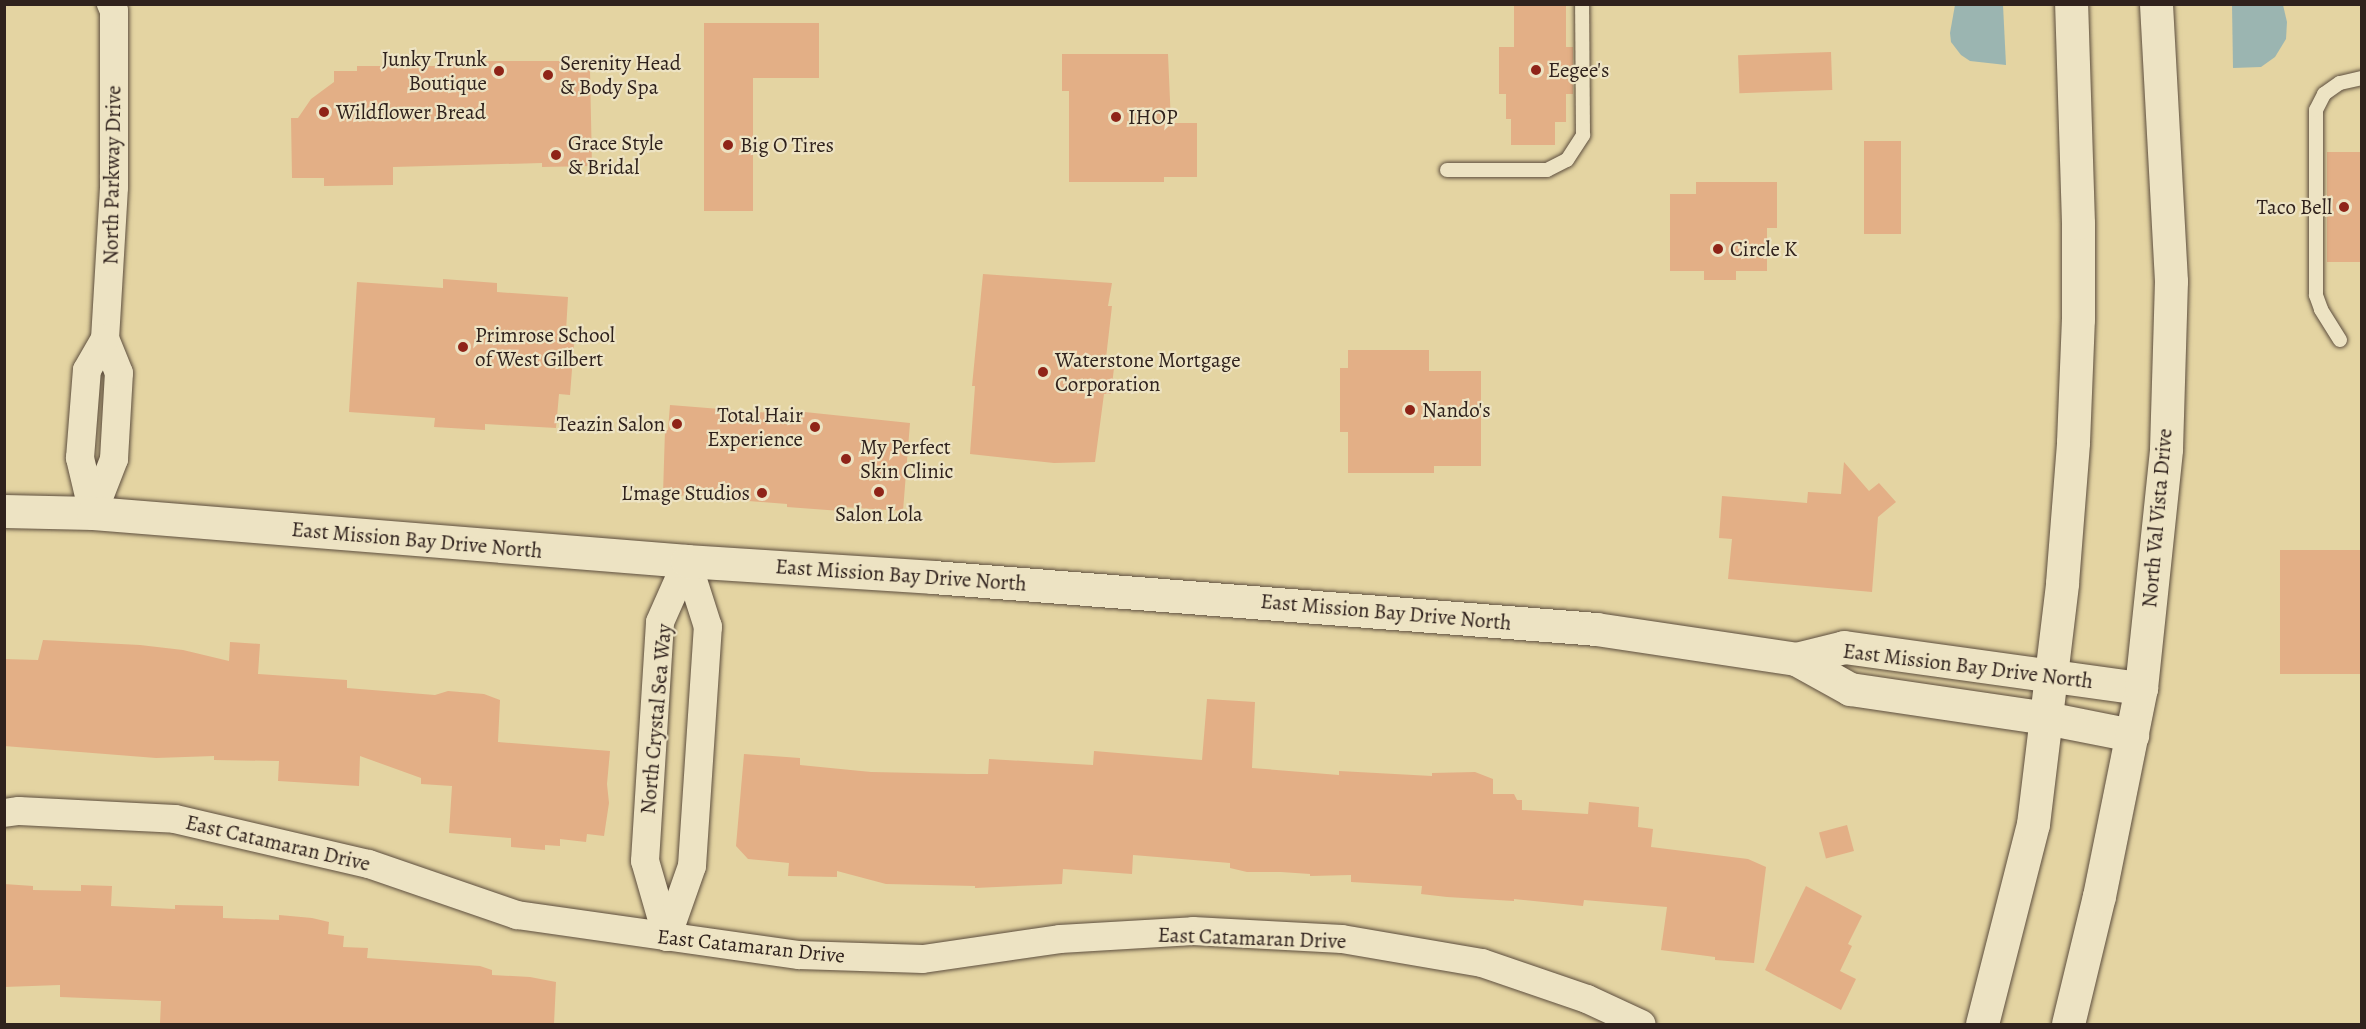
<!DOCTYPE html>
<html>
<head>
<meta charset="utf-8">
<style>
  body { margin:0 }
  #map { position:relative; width:2366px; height:1029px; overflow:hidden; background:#e4d4a2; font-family:Alegreya,serif }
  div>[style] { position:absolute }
  .water>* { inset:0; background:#9bb5b1 }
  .building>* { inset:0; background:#e3af86; transform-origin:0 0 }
  .roads { filter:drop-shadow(0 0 2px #5d4e3e) drop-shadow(0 0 2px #5d4e3e) }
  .service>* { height:14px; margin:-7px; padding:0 7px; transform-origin:7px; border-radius:7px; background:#ede3c3 }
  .minor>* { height:28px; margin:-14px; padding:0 14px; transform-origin:14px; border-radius:14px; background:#ede3c3 }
  .tertiary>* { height:33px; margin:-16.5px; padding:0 16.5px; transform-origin:16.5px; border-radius:16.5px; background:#ede3c3 }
  .secondary>* { height:33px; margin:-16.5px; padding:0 16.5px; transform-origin:16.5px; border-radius:16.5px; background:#ede3c3 }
  .dots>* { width:16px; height:16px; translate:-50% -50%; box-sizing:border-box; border:3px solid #ede3c3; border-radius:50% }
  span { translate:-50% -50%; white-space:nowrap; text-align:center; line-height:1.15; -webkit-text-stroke:4.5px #ede3c3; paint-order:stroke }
  .poi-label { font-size:21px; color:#30221d }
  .right { translate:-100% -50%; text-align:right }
  .left { translate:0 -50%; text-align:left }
  .street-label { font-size:21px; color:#30221d }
  .frame { position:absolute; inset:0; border:6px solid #30221d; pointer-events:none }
</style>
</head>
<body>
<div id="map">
  <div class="water">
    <i style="clip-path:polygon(1955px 5px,2003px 5px,2006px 65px,1970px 61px,1961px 55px,1951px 42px,1950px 33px)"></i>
    <i style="clip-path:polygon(2232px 5px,2283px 5px,2287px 22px,2286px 39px,2275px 57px,2261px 67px,2233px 68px)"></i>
  </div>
  <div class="building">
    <i style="clip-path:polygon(1514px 4px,1566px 4px,1566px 47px,1573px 47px,1573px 94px,1566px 94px,1566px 122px,1555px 122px,1555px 145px,1511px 145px,1511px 119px,1506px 119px,1506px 94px,1499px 94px,1499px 47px,1514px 47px)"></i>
    <i style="clip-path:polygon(704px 23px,819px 23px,819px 78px,753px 78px,753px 211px,704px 211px)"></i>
    <i style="left:1831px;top:52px;width:38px;height:93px;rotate:88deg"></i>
    <i style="clip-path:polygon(1062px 54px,1168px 54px,1171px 123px,1197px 123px,1197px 177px,1164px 177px,1164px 182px,1069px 182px,1069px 91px,1062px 91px)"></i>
    <i style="clip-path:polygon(450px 61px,577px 61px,590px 70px,592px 166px,542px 167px,542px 163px,393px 167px,393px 185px,324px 186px,324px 178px,292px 178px,291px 118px,298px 118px,311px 99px,334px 82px,334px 71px,357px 71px,357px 66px,450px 66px)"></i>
    <i style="left:1864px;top:141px;width:37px;height:93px"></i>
    <i style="left:2327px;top:152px;width:34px;height:110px"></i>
    <i style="clip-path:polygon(1696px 182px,1777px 182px,1777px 228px,1767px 228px,1767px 271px,1736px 271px,1736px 280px,1704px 280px,1704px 271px,1670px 271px,1670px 194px,1696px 194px)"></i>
    <i style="clip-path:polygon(983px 274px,1112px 283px,1108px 306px,1112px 306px,1106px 358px,1115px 359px,1111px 394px,1104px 394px,1095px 462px,1054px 463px,970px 454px,975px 386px,972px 386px)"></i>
    <i style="clip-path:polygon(443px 279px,497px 283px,497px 292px,568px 297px,566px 331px,575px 331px,570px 395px,559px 394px,556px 428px,485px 424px,485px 430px,434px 427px,435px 418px,349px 412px,357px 282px,443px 288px)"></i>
    <i style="clip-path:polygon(1348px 350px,1429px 350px,1429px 371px,1481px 371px,1481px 466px,1434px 466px,1434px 473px,1348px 473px,1348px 432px,1340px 432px,1340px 368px,1348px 368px)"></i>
    <i style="clip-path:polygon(670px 405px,795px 415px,795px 411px,910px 423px,903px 511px,842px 507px,841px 511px,787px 507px,787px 504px,663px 494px,665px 430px,668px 430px)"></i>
    <i style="clip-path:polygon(1844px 462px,1869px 491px,1879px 483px,1896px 502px,1878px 517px,1872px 592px,1728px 579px,1732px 539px,1719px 538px,1722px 496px,1807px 503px,1808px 492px,1841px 494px)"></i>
    <i style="left:2280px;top:550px;width:81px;height:124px"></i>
    <i style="clip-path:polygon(43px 640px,140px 645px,183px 650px,229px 661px,230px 642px,260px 644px,258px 674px,347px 680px,347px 688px,435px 695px,448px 691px,484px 694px,500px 700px,498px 742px,610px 751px,607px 784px,609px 803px,604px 836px,587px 834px,586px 842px,560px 839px,560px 846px,545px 845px,545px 850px,511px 847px,511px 838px,449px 833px,452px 786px,421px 784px,421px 778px,360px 756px,359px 786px,278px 781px,279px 761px,214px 760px,214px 756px,156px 758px,4px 746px,4px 659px,38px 660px)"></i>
    <i style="clip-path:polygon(1207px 699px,1255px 702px,1252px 768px,1339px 775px,1339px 771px,1432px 776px,1432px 773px,1475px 772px,1493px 779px,1493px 794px,1514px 794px,1517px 800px,1522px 800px,1522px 810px,1588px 814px,1589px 802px,1639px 807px,1638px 827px,1653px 829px,1651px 847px,1748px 859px,1766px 867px,1754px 963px,1715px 960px,1715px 957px,1661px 950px,1667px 907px,1584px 900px,1583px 906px,1514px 899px,1514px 901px,1447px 897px,1421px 894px,1422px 886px,1351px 882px,1351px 875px,1310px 876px,1310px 874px,1281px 872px,1247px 872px,1230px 868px,1230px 863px,1133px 855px,1132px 874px,1063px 869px,1062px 884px,975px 888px,975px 886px,886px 884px,837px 871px,837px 877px,788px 876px,789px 863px,748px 859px,736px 846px,744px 754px,800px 758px,800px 765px,871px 772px,968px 774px,988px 774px,989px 759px,1093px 765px,1094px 751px,1202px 760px)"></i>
    <i style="left:1847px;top:825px;width:27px;height:29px;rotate:75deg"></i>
    <i style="clip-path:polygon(4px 884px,33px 886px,33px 890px,81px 891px,81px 885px,112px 886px,111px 906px,175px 909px,175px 905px,223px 906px,223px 918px,279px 920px,279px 915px,312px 918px,329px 922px,328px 934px,344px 936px,343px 947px,368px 948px,367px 958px,480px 966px,492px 970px,492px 975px,530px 977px,556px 982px,554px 1024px,160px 1023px,161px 1001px,60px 997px,60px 985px,4px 987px)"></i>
    <i style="clip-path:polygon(1806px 886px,1862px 916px,1848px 944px,1852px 946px,1840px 971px,1856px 979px,1841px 1010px,1765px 970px)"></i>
  </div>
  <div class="roads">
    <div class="service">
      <i style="left:1447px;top:170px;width:100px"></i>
      <i style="left:1547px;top:170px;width:22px;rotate:-27deg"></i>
      <i style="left:1567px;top:160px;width:30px;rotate:-57deg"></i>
      <i style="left:1583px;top:135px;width:131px;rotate:-90.4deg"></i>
      <i style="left:2340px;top:340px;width:36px;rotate:-122deg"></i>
      <i style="left:2321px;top:309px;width:15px;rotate:-110deg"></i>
      <i style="left:2316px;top:295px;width:185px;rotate:-90deg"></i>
      <i style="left:2316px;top:110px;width:18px;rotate:-63deg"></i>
      <i style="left:2324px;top:94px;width:19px;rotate:-35deg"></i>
      <i style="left:2340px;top:83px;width:23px;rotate:-13deg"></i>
    </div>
    <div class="minor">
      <i style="left:93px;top:513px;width:58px;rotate:-68.7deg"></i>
      <i style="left:114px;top:459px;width:86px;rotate:-86.7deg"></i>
      <i style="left:119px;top:373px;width:37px;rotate:-112deg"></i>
      <i style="left:105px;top:339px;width:152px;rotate:-86.6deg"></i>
      <i style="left:114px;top:187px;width:176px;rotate:-90deg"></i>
      <i style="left:114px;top:11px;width:8px;rotate:-113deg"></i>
      <i style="left:93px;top:513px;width:57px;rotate:-103.3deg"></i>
      <i style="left:80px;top:458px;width:88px;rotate:-85.5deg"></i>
      <i style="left:87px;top:370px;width:36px;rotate:-60deg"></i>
      <i style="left:4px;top:813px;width:15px;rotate:-8deg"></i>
      <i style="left:19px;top:811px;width:156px;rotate:2.9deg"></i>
      <i style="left:175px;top:819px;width:199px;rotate:13.1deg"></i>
      <i style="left:369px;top:864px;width:157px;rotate:19deg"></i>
      <i style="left:517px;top:915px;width:285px;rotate:8.1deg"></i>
      <i style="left:799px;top:955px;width:124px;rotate:1.8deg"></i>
      <i style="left:923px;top:959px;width:138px;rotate:-8.3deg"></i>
      <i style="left:1060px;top:939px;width:133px;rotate:-3.4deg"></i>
      <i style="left:1193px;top:931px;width:149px;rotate:3.1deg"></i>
      <i style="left:1342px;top:939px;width:142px;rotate:9.7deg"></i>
      <i style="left:1482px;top:963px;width:111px;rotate:18.9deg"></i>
      <i style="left:1587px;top:999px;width:60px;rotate:24.8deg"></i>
      <i style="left:667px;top:937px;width:79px;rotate:-106.1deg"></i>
      <i style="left:645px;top:861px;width:239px;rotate:-86.4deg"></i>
      <i style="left:660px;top:622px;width:67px;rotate:-66.1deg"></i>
      <i style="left:667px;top:937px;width:75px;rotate:-70.6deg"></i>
      <i style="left:692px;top:866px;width:240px;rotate:-86.2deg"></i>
      <i style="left:708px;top:627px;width:69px;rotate:-107.7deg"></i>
    </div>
    <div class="tertiary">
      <i style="left:4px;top:511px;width:89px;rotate:1.3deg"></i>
      <i style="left:93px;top:513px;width:596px;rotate:4.62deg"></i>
      <i style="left:687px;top:561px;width:247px;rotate:3.7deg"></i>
      <i style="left:933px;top:577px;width:665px;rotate:4.48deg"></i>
      <i style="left:1596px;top:629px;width:202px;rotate:8.5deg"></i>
      <i style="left:1796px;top:659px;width:62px;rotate:29.1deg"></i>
      <i style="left:1850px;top:689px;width:198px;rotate:8.4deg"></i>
      <i style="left:2046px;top:718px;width:88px;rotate:11.2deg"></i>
      <i style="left:1796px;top:659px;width:49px;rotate:-14deg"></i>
      <i style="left:1844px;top:647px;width:300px;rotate:7.9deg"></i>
    </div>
    <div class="secondary">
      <i style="left:1982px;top:1024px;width:206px;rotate:-75.7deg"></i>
      <i style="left:2033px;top:824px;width:243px;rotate:-83.1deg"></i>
      <i style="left:2062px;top:583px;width:141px;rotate:-85.5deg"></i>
      <i style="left:2073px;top:442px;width:123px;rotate:-87.7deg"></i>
      <i style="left:2078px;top:319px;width:96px;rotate:-90deg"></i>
      <i style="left:2078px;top:223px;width:219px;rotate:-91.8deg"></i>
      <i style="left:2068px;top:1024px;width:132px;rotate:-76.4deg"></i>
      <i style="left:2099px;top:896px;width:212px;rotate:-78.6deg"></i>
      <i style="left:2141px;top:688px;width:240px;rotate:-84deg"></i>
      <i style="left:2166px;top:449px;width:168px;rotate:-88.3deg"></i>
      <i style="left:2171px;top:281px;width:277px;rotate:-93.1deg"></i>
    </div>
  </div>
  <div class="dots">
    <i style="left:1536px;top:70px;background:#8f2418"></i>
    <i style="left:499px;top:71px;background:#8f2418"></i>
    <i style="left:548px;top:75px;background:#8f2418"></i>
    <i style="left:324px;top:112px;background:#8f2418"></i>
    <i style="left:1116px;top:117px;background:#8f2418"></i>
    <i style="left:728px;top:145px;background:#8f2418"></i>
    <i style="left:556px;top:155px;background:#8f2418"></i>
    <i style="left:2344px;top:207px;background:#8f2418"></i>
    <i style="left:1718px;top:249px;background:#8f2418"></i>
    <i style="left:463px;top:347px;background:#8f2418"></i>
    <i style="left:1043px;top:372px;background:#8f2418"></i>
    <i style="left:1410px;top:410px;background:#8f2418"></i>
    <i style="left:677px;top:424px;background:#8f2418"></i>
    <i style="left:815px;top:427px;background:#8f2418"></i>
    <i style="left:846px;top:459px;background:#8f2418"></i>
    <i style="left:879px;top:492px;background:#8f2418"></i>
    <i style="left:762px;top:493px;background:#8f2418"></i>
  </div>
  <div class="poi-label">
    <span class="right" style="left:487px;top:71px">Junky Trunk<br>Boutique</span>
    <span class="left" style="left:560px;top:75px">Serenity Head<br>&amp; Body Spa</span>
    <span class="left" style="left:1548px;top:70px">Eegee's</span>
    <span class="left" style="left:336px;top:112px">Wildflower Bread</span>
    <span class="left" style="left:1128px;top:117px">IHOP</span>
    <span class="left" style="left:568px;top:155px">Grace Style<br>&amp; Bridal</span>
    <span class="left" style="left:740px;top:145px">Big O Tires</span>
    <span class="right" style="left:2332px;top:207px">Taco Bell</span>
    <span class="left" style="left:1730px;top:249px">Circle K</span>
    <span class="left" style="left:475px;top:347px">Primrose School<br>of West Gilbert</span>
    <span class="left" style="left:1055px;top:372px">Waterstone Mortgage<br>Corporation</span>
    <span class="left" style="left:1422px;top:410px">Nando's</span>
    <span class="right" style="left:803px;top:427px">Total Hair<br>Experience</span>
    <span class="right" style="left:665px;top:424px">Teazin Salon</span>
    <span class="left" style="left:860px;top:459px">My Perfect<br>Skin Clinic</span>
    <span class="right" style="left:750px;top:493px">L'mage Studios</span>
    <span style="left:879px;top:514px">Salon Lola</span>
  </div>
  <div class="street-label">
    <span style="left:112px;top:175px;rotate:-89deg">North Parkway Drive</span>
    <span style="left:2157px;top:518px;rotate:-85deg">North Val Vista Drive</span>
    <span style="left:417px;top:540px;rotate:5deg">East Mission Bay Drive North</span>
    <span style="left:901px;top:575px;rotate:4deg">East Mission Bay Drive North</span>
    <span style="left:1386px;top:612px;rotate:5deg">East Mission Bay Drive North</span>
    <span style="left:1968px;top:666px;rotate:7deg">East Mission Bay Drive North</span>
    <span style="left:656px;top:719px;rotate:-85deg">North Crystal Sea Way</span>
    <span style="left:278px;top:843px;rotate:13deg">East Catamaran Drive</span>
    <span style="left:1252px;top:938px;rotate:2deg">East Catamaran Drive</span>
    <span style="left:751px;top:946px;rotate:6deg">East Catamaran Drive</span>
  </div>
  <div class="frame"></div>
</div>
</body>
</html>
